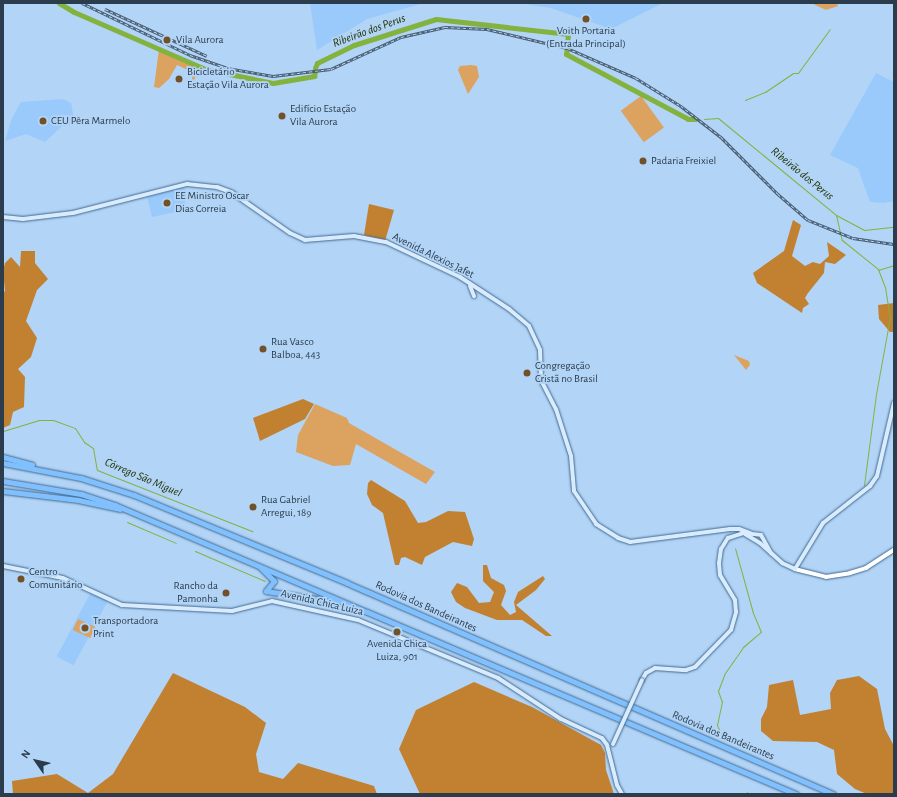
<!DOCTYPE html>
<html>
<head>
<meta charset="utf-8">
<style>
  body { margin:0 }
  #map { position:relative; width:897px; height:797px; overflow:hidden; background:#b2d4f6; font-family:"Alegreya Sans",sans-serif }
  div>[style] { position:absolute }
  .built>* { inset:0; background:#99cafb; transform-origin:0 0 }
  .green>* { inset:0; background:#dca260; transform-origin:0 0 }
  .forest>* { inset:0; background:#c18130 }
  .stream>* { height:1px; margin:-0.5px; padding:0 0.5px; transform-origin:0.5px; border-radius:0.5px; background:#83b23e }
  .river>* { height:5px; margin:-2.5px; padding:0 2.5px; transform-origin:2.5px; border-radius:2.5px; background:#83b23e }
  .roads { filter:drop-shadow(0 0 1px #436a90) drop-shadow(0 0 1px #436a90) }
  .tertiary>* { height:3.5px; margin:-1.75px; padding:0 1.75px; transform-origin:1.75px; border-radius:1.75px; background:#fff }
  .secondary>* { height:4px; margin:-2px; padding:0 2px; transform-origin:2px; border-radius:2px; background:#d9ecff }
  .motorway>* { height:5px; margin:-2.5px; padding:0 2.5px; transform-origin:2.5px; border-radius:2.5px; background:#80c0fe }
  .rail>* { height:2.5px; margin-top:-1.25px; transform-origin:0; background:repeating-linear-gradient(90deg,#b2d4f6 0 3px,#465a6f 0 6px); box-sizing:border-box; border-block:1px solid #465a6f }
  .bridges { filter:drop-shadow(0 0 1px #436a90) drop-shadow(0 0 1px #436a90) }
  .secondary-bridge>* { height:4px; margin:-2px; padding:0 2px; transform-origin:2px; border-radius:2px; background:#d9ecff }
  .dots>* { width:11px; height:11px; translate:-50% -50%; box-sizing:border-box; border:2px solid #b2d4f6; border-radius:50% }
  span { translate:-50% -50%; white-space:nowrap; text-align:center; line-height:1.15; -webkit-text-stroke:3.5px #b2d4f6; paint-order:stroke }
  .poi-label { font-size:11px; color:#2b3c4d }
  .left { translate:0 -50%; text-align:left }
  .right { translate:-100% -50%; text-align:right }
  .street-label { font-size:11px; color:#2b3c4d }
  .water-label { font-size:12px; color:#233506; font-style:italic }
  .frame { position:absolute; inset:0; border:4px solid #2b3c4d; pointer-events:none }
  .north { position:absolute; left:16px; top:741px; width:40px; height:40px; -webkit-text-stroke:3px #b2d4f6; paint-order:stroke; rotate:304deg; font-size:11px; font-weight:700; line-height:16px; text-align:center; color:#2b3c4d }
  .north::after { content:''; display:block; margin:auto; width:14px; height:18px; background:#2b3c4d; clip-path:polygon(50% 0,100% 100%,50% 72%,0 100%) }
</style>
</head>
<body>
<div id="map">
  <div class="built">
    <i style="clip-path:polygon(310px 3px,424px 3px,367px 19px,317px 50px)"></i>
    <i style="clip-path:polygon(519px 3px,663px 3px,611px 29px,551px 8px)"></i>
    <i style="clip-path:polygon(876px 73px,894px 82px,894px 201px,884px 203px,870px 202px,858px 168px,830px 155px)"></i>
    <i style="clip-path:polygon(63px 99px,71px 103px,75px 124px,62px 126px,45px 142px,26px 134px,5px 141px,12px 118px,21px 102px)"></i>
    <i style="clip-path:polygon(185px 187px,185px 210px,152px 217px,147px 196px)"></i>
    <i style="left:91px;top:592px;width:19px;height:73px;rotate:28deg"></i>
  </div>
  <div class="green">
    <i style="clip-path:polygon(811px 3px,837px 3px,838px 6px,826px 10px)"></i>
    <i style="clip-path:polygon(159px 49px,197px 67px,197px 73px,192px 85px,192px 72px,177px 65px,169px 79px,159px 88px,154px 87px)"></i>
    <i style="clip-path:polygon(471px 65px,477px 66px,479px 77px,468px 94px,458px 70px,460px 66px)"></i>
    <i style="left:641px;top:96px;width:39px;height:25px;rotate:54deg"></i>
    <i style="clip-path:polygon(734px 355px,749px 361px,750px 365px,746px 370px)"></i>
    <i style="clip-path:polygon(315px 404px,347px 418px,349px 423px,435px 472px,426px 484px,356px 444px,350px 465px,333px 466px,296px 452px,298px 435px)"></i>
    <i style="left:78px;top:619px;width:19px;height:12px;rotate:25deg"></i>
  </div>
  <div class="forest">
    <i style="clip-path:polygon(369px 204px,394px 210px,385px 241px,364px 235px)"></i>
    <i style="clip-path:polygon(793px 220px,801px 225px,792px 256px,805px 266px,813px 262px,820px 264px,829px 256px,827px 242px,846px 255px,835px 264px,825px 262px,824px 273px,808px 293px,805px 298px,809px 304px,803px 308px,802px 313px,757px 283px,753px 273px,784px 251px)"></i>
    <i style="clip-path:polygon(21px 251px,35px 251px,35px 263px,48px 279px,37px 290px,26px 321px,37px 338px,31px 357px,18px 369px,25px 377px,24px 407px,13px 412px,10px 425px,3px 428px,3px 293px,5px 291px,3px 271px,5px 263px,11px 257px,20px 267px)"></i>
    <i style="clip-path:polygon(894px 303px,894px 332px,890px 332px,879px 319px,878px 305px)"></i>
    <i style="clip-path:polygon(303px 399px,314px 404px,305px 419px,260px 441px,253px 418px)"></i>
    <i style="clip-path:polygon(371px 480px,405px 501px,418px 523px,426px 522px,448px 511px,465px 512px,474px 539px,472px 546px,453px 542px,425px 557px,422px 565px,405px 557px,401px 558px,399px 565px,395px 565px,383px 513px,372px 505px,367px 494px,368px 483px)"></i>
    <i style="clip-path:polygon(483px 565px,487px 565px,491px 578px,504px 585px,506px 591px,501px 605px,510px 615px,516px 612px,514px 602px,518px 592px,543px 576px,545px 579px,536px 590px,516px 605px,552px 636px,546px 636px,522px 620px,497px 620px,465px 608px,456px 602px,451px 592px,457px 583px,467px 587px,479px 603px,490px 602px,494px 592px,483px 581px)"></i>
    <i style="clip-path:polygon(173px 673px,245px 707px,266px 723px,256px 754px,259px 772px,283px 779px,298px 763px,374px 786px,377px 794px,13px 794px,12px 781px,57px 774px,88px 793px,113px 774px)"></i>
    <i style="clip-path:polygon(859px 676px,877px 689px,885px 729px,894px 746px,894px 794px,867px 794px,855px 789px,837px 774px,834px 750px,817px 742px,773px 741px,761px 731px,761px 719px,767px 707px,769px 685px,793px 680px,800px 715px,831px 709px,830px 693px,837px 680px)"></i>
    <i style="clip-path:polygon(474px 682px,532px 707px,601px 745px,605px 753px,606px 770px,614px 794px,420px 794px,399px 749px,416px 710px)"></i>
  </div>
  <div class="stream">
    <i style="left:745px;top:100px;width:22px;rotate:-22deg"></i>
    <i style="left:765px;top:92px;width:34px;rotate:-34deg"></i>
    <i style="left:793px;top:73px;width:5px"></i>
    <i style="left:798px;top:73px;width:54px;rotate:-54deg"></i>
    <i style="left:704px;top:119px;width:14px;rotate:-4deg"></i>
    <i style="left:718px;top:118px;width:153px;rotate:39.4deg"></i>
    <i style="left:836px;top:215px;width:32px;rotate:28deg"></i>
    <i style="left:864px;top:230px;width:30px;rotate:-6deg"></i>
    <i style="left:836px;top:215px;width:26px;rotate:77deg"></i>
    <i style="left:842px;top:240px;width:46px;rotate:38.9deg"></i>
    <i style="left:878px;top:269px;width:19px;rotate:69deg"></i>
    <i style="left:885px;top:287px;width:30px;rotate:81deg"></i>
    <i style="left:890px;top:317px;width:78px;rotate:100.3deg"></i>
    <i style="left:876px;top:394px;width:92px;rotate:97.5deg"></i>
    <i style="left:878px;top:270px;width:17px;rotate:-17deg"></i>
    <i style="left:3px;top:431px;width:37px;rotate:-17deg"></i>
    <i style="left:38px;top:420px;width:15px"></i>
    <i style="left:53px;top:420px;width:23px;rotate:20deg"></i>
    <i style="left:75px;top:428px;width:17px;rotate:57deg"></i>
    <i style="left:84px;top:442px;width:11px;rotate:34deg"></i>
    <i style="left:93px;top:448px;width:22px;rotate:80deg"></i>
    <i style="left:97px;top:470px;width:167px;rotate:21.5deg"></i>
    <i style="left:127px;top:522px;width:53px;rotate:23.2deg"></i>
    <i style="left:195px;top:551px;width:76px;rotate:23.2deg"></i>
    <i style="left:721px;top:734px;width:10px;rotate:-114deg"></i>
    <i style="left:717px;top:725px;width:24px;rotate:-78deg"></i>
    <i style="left:722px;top:702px;width:12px;rotate:-110deg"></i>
    <i style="left:718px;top:691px;width:19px;rotate:-69deg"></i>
    <i style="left:725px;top:673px;width:32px;rotate:-55deg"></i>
    <i style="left:743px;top:647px;width:23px;rotate:-40deg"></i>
    <i style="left:761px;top:632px;width:21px;rotate:-113deg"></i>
    <i style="left:753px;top:613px;width:67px;rotate:-105.5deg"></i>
    <i style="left:747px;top:792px;width:2px;rotate:90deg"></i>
  </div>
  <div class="river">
    <i style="left:59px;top:3px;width:17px;rotate:31deg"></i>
    <i style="left:74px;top:12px;width:143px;rotate:23.5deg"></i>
    <i style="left:205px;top:69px;width:69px;rotate:11.6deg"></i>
    <i style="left:273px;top:83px;width:42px;rotate:-9.7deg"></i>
    <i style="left:314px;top:76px;width:4px;rotate:-76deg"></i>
    <i style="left:567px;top:48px;width:6px;rotate:99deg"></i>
    <i style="left:566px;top:54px;width:138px;rotate:28deg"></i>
    <i style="left:688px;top:119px;width:7px"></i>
    <i style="left:315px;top:68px;width:5px;rotate:-68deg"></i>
    <i style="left:317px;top:63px;width:41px;rotate:-25.9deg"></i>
    <i style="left:354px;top:45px;width:86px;rotate:-17.6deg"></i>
    <i style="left:436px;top:19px;width:133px;rotate:6.5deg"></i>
    <i style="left:568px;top:34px;width:10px;rotate:96deg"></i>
  </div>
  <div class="roads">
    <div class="tertiary">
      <i style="left:795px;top:569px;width:32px;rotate:14deg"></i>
      <i style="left:826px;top:577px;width:24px;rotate:-9deg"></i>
      <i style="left:850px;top:573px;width:17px;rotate:-17deg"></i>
      <i style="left:866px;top:568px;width:33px;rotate:-33deg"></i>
    </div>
    <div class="secondary">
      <i style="left:3px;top:217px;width:20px;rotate:6deg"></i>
      <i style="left:23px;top:219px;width:50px;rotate:-6.8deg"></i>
      <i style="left:73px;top:213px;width:118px;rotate:-14.3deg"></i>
      <i style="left:187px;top:184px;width:30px;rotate:6deg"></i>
      <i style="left:217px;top:187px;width:15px;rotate:20deg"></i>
      <i style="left:231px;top:192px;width:72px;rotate:34.8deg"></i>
      <i style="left:290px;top:233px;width:17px;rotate:25deg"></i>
      <i style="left:305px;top:240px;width:49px;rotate:-4.7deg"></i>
      <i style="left:354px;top:236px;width:33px;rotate:11deg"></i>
      <i style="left:386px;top:242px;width:82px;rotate:25.3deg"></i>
      <i style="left:460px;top:277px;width:59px;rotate:33.1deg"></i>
      <i style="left:509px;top:309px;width:26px;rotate:40deg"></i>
      <i style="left:529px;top:326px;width:26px;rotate:65deg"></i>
      <i style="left:540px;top:350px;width:30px;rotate:88deg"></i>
      <i style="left:541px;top:380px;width:33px;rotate:63deg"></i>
      <i style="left:556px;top:409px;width:49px;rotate:72.3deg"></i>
      <i style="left:571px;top:456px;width:35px;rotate:85deg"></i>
      <i style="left:574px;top:491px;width:40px;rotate:56deg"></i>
      <i style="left:596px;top:524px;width:26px;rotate:32deg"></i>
      <i style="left:618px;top:538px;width:13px;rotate:18deg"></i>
      <i style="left:630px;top:542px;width:101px;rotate:-7.4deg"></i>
      <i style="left:730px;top:529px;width:9px"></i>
      <i style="left:739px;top:529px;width:12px;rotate:20deg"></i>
      <i style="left:470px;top:286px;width:11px;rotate:68deg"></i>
      <i style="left:745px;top:534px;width:17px;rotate:31deg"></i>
      <i style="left:760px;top:543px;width:30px;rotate:42deg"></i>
      <i style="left:782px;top:563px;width:14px;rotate:25deg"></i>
      <i style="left:795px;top:569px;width:54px;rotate:-58.7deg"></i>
      <i style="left:823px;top:523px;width:60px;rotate:-38.2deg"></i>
      <i style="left:870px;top:486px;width:12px;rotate:-55deg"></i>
      <i style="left:877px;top:476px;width:75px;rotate:-76.9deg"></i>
      <i style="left:3px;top:566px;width:61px;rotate:11.3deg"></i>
      <i style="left:63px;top:578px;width:65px;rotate:24.6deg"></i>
      <i style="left:122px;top:605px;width:110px;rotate:3.1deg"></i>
      <i style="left:232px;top:611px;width:41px;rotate:-14deg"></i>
      <i style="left:272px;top:601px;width:88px;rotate:12.5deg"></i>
      <i style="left:358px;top:620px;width:152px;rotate:22.5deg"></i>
      <i style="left:498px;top:678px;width:75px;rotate:33.1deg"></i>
      <i style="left:561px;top:719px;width:45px;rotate:24.9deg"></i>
      <i style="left:602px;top:738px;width:9px;rotate:54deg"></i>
      <i style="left:607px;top:745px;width:41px;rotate:76deg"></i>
      <i style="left:617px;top:785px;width:10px;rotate:61deg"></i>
      <i style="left:642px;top:680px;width:8px;rotate:-60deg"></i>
      <i style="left:646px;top:673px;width:10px;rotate:-29deg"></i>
      <i style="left:655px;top:668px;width:31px;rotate:4deg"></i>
      <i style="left:686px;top:670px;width:9px;rotate:-18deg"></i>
      <i style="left:695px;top:667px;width:52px;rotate:-45.8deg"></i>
      <i style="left:731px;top:630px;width:19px;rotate:-74deg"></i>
      <i style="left:736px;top:612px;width:12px;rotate:-95deg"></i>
      <i style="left:735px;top:600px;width:29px;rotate:-121deg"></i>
      <i style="left:720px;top:575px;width:12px;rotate:-95deg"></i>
      <i style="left:719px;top:563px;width:14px;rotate:-82deg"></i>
      <i style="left:721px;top:549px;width:13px;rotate:-58deg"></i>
      <i style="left:728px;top:538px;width:16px;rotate:-18deg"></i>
      <i style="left:743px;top:533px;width:18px;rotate:6deg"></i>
      <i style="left:761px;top:535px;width:21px;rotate:61deg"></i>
    </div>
    <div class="motorway">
      <i style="left:3px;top:457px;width:30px;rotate:15deg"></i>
      <i style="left:3px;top:463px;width:79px;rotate:10.9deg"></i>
      <i style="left:81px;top:478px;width:56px;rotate:17.8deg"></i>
      <i style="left:134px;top:495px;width:230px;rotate:22.4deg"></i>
      <i style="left:347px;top:583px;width:530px;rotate:23.47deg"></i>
      <i style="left:3px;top:481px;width:79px;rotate:9.5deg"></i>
      <i style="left:81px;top:494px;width:36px;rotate:18deg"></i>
      <i style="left:115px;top:505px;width:740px;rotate:23deg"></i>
      <i style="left:3px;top:491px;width:76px;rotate:6.8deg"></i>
      <i style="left:78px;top:500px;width:43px;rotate:12.1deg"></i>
      <i style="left:260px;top:567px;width:20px;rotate:45deg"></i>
      <i style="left:274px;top:581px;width:13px;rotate:129deg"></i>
      <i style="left:266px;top:591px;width:64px;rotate:9deg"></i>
      <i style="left:329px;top:601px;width:7px;rotate:-16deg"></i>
    </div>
  </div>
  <div class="rail">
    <i style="left:82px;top:3px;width:120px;rotate:25.7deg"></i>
    <i style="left:190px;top:55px;width:39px;rotate:19deg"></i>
    <i style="left:227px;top:68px;width:47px;rotate:9.9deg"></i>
    <i style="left:273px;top:76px;width:58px;rotate:-6.9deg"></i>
    <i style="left:331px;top:69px;width:77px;rotate:-24.6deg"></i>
    <i style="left:401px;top:37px;width:45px;rotate:-12.8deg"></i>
    <i style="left:445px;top:27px;width:42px;rotate:2.7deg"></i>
    <i style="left:487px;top:29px;width:82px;rotate:13.4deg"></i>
    <i style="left:567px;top:48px;width:75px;rotate:23.5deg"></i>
    <i style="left:636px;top:78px;width:53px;rotate:31.9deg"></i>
    <i style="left:681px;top:106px;width:51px;rotate:37.8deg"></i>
    <i style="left:721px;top:137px;width:81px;rotate:45deg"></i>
    <i style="left:778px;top:194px;width:40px;rotate:41deg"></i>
    <i style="left:808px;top:220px;width:48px;rotate:21.8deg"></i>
    <i style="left:853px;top:238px;width:41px;rotate:8.3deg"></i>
    <i style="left:105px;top:9px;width:112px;rotate:24.7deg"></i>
  </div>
  <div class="bridges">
    <div class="secondary-bridge">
      <i style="left:613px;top:744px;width:70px;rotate:-65.6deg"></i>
    </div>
  </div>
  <div class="dots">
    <i style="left:586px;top:19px;background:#725028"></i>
    <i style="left:167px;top:40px;background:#725028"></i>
    <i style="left:179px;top:79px;background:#725028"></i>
    <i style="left:282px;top:116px;background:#725028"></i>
    <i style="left:43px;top:121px;background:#725028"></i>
    <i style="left:643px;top:161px;background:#725028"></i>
    <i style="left:167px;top:203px;background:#725028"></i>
    <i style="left:263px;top:349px;background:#725028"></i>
    <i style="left:527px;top:373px;background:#725028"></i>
    <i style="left:253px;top:507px;background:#725028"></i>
    <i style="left:21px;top:579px;background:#725028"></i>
    <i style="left:226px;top:593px;background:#725028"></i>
    <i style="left:85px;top:628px;background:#725028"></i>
    <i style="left:397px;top:632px;background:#725028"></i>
  </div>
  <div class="poi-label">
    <span style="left:586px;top:38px">Voith Portaria<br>(Entrada Principal)</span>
    <span class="left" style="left:176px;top:40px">Vila Aurora</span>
    <span class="left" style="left:187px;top:79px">Bicicletário<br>Estação Vila Aurora</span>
    <span class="left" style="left:290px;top:116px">Edifício Estação<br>Vila Aurora</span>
    <span class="left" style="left:51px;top:121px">CEU Pêra Marmelo</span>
    <span class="left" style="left:651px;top:161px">Padaria Freixiel</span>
    <span class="left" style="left:175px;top:203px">EE Ministro Oscar<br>Dias Correia</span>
    <span class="left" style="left:271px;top:349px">Rua Vasco<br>Balboa, 443</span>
    <span class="left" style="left:535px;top:373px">Congregação<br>Cristã no Brasil</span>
    <span class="left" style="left:261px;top:507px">Rua Gabriel<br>Arregui, 189</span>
    <span class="left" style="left:29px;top:579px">Centro<br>Comunitário</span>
    <span class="right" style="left:218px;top:593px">Rancho da<br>Pamonha</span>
    <span class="left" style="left:93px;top:628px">Transportadora<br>Print</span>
    <span style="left:397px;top:651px">Avenida Chica<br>Luiza, 901</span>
  </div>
  <div class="street-label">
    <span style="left:433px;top:256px;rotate:26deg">Avenida Alexios Jafet</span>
    <span style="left:322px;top:603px;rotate:13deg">Avenida Chica Luiza</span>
    <span style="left:426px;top:607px;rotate:24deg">Rodovia dos Bandeirantes</span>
    <span style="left:723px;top:736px;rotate:23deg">Rodovia dos Bandeirantes</span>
  </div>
  <div class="water-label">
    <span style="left:369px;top:31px;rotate:-20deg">Ribeirão dos Perus</span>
    <span style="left:802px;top:174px;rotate:39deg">Ribeirão dos Perus</span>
    <span style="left:143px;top:478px;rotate:23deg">Córrego São Miguel</span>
  </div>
  <div class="frame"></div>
  <div class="north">N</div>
</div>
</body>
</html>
